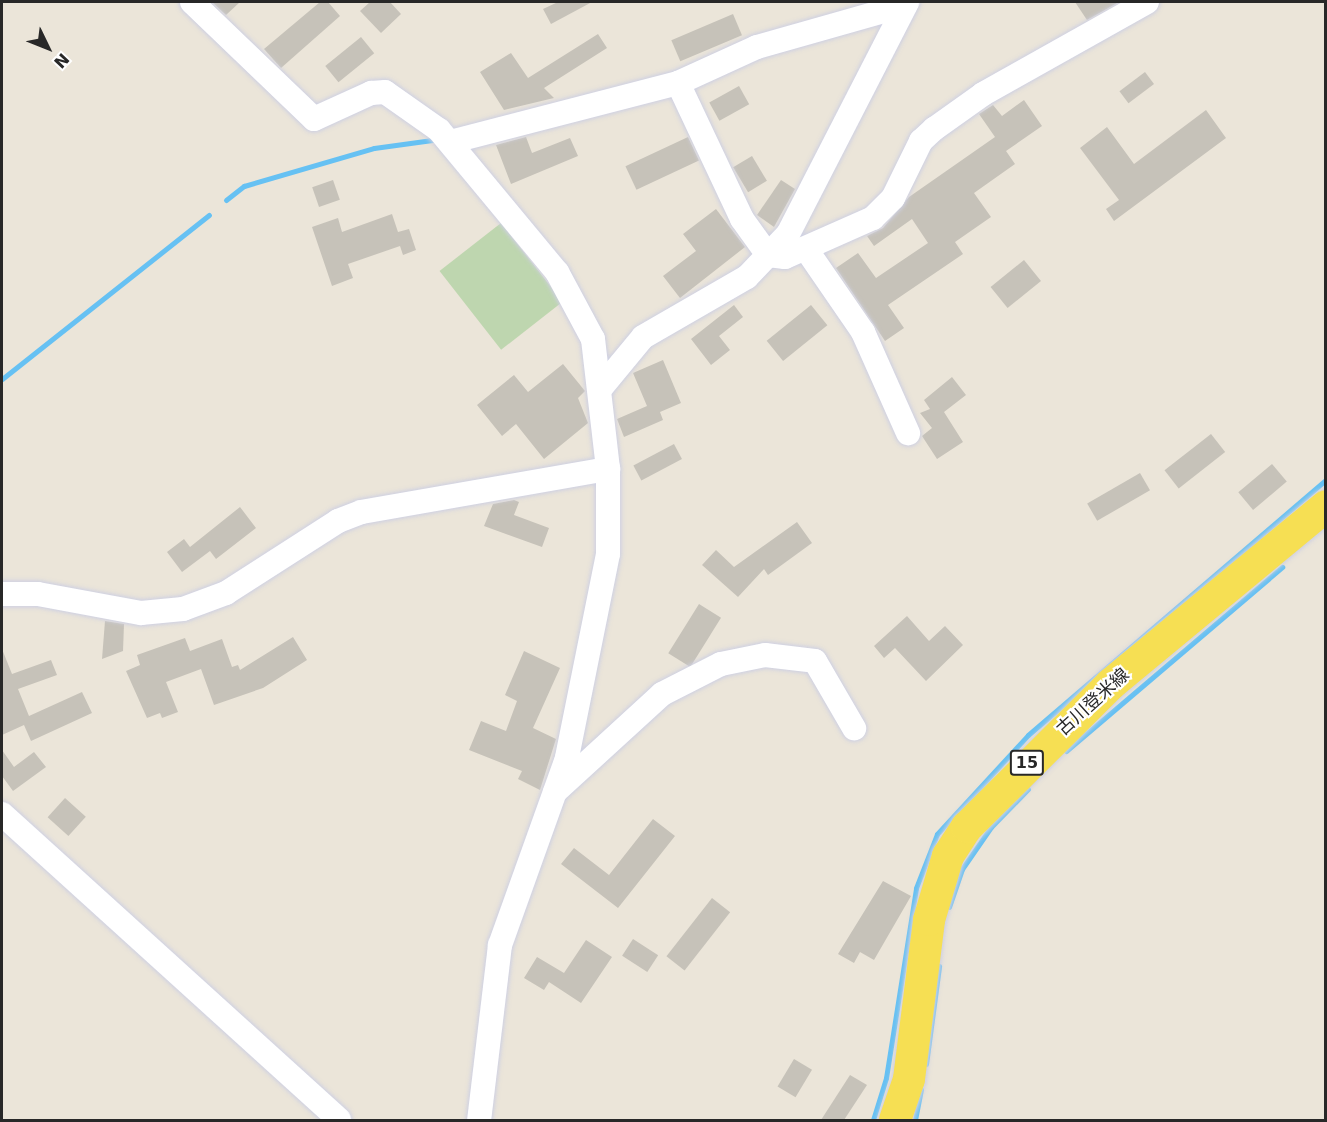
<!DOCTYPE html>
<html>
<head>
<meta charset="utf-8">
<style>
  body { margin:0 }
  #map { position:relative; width:1327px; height:1122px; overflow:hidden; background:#ebe5d9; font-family:"DejaVu Sans","Noto Sans JP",sans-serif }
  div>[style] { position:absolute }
  .cemetery>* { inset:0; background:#bed6af; transform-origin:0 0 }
  .stream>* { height:5px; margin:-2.5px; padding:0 2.5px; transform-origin:2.5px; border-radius:2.5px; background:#66c1f3 }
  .building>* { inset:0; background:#c6c2b9; transform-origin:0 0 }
  .roads { filter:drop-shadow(0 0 2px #ced0e2) drop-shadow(0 0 2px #ced0e2) }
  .minor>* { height:24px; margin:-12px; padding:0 12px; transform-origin:12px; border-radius:12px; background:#fff }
  .major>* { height:32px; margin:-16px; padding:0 16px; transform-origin:16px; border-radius:16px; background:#f6df53 }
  span { translate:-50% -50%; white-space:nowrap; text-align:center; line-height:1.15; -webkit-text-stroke:4.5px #fff; paint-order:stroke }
  .shield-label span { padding:2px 4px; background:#fff; border:2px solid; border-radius:4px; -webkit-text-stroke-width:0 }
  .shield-label { font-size:16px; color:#282828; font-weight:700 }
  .street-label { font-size:18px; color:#282828 }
  .frame { position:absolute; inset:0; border:3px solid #282828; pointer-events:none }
  .north { position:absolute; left:18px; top:18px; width:60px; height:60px; -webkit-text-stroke:4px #fff; paint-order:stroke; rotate:133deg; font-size:16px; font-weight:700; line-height:24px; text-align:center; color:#282828 }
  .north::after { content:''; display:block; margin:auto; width:21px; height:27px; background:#282828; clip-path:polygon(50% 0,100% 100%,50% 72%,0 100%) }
</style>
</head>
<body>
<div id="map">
  <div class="cemetery">
    <i style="left:501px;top:223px;width:100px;height:78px;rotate:52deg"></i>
  </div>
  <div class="stream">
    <i style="left:226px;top:200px;width:23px;rotate:-38deg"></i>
    <i style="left:244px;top:186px;width:135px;rotate:-16.3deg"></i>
    <i style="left:374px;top:148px;width:66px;rotate:-7.9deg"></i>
    <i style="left:2px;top:379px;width:264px;rotate:-38.4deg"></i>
    <i style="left:1066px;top:751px;width:284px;rotate:-40.4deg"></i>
    <i style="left:949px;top:907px;width:40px;rotate:-71.1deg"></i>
    <i style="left:962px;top:869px;width:51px;rotate:-55.4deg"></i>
    <i style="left:991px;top:827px;width:53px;rotate:-45.8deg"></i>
    <i style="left:926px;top:1064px;width:99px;rotate:-82.4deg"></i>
    <i style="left:873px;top:1120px;width:44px;rotate:-72.8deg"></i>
    <i style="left:886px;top:1078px;width:192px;rotate:-81deg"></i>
    <i style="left:916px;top:888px;width:58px;rotate:-68.7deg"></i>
    <i style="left:937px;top:834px;width:134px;rotate:-47.4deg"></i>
    <i style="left:1028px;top:735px;width:392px;rotate:-40.6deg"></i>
    <i style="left:915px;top:1120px;width:31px;rotate:-79deg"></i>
  </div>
  <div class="building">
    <i style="clip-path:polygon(212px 2px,240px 2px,226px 15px)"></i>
    <i style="clip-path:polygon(320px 2px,328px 2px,340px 16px,281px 68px,264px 49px)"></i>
    <i style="clip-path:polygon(370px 2px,390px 2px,401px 14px,381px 33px,360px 11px)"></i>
    <i style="clip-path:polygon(558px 2px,592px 2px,551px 24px,543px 9px)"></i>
    <i style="clip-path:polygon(1075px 2px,1119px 2px,1087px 20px)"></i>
    <i style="left:733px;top:14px;width:23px;height:67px;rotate:67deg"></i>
    <i style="clip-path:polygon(598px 34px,607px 48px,544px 88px,554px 98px,504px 110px,480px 72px,511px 53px,528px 78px)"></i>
    <i style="left:361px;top:37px;width:21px;height:46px;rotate:51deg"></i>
    <i style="left:1145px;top:72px;width:15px;height:32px;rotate:53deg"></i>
    <i style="left:739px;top:86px;width:21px;height:34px;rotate:61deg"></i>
    <i style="clip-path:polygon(1024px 100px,1042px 126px,1006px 151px,1015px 164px,974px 193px,991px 217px,955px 242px,963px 254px,888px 305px,904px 328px,885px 341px,836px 268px,858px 253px,876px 278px,928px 243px,912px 219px,874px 246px,867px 236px,883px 228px,909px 197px,995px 137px,979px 114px,993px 105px,1002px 116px)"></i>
    <i style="clip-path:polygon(1206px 110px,1226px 138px,1114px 221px,1106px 209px,1119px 200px,1080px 148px,1107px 127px,1134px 164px)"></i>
    <i style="clip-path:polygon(526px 137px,532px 153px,570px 138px,578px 156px,511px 184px,496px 145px)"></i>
    <i style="left:688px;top:137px;width:26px;height:69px;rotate:65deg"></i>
    <i style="left:752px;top:156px;width:29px;height:22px;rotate:59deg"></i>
    <i style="left:333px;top:180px;width:21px;height:22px;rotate:71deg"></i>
    <i style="clip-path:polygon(781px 180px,795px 189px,774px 227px,757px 215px)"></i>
    <i style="clip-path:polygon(716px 209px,745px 247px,680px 298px,663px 276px,696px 251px,683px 234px)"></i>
    <i style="clip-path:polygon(392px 214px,398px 232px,409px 229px,416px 250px,403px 255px,400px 246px,348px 264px,353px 278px,332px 286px,312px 227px,338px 218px,342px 232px)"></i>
    <i style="left:1024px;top:260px;width:27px;height:43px;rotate:51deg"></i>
    <i style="clip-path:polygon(734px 305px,743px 317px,719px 336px,730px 350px,711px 365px,691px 339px)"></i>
    <i style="left:811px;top:305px;width:26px;height:57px;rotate:51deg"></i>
    <i style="clip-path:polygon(663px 360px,681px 403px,660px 412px,663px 420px,624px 437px,617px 419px,647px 406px,633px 373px)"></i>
    <i style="clip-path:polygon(563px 364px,585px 391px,578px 398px,588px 423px,544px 459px,516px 424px,502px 436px,477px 405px,514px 375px,528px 392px)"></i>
    <i style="clip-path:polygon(952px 377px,966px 395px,944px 412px,963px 442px,937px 459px,922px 436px,932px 428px,920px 413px,930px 409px,924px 400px)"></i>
    <i style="left:1211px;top:434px;width:23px;height:59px;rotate:52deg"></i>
    <i style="left:674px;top:444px;width:17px;height:46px;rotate:62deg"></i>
    <i style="left:1272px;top:464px;width:23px;height:44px;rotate:50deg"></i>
    <i style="left:1140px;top:473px;width:20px;height:61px;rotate:60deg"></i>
    <i style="clip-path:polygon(514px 500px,519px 502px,514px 515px,549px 528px,542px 547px,484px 526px,493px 504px)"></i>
    <i style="clip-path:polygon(240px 507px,256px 528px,216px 559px,210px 551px,182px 572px,167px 552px,184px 539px,190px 547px)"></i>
    <i style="clip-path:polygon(797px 522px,812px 543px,768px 575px,764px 569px,738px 597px,702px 565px,716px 550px,734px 567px)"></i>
    <i style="left:699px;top:604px;width:26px;height:58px;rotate:32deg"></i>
    <i style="clip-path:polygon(907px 616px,929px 641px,945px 626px,963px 645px,926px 681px,895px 648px,884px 658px,874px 646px)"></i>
    <i style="clip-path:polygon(105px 621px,124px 624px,123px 651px,102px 659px)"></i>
    <i style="clip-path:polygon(293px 637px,307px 660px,263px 688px,214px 705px,201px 669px,166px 682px,178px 712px,162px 718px,160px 713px,147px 718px,126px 671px,140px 665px,137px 655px,185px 638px,190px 651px,222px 639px,232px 667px,238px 665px,240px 670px)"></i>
    <i style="clip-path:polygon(2px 649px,12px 674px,51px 660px,57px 675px,18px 689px,29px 716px,82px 692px,92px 713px,31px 741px,24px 725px,2px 735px)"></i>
    <i style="clip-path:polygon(524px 651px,560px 668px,533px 728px,556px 739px,540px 790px,518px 779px,522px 771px,469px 750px,481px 721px,506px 731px,517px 701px,505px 695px)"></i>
    <i style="clip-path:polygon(2px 750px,14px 767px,34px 752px,46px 767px,13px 791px,2px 776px)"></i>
    <i style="left:65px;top:798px;width:28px;height:26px;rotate:42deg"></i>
    <i style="clip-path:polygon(653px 819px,675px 836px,618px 908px,561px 864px,574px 848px,609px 875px)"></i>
    <i style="clip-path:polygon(883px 881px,911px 896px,874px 960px,860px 952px,854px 963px,838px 954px)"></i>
    <i style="left:712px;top:898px;width:23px;height:74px;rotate:38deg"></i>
    <i style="left:633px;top:939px;width:30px;height:20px;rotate:33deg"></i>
    <i style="clip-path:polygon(586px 940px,612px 957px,581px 1003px,549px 982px,544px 990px,524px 978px,537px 957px,564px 973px)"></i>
    <i style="left:794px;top:1059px;width:21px;height:32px;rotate:31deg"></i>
    <i style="clip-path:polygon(850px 1075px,867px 1085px,844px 1120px,821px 1120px)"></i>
  </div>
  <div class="roads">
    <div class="minor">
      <i style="left:192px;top:2px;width:169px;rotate:43.8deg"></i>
      <i style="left:314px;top:119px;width:63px;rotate:-24.5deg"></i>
      <i style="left:371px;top:93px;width:14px;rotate:-4deg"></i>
      <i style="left:385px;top:92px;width:66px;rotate:35.1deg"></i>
      <i style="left:439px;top:130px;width:185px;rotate:50.3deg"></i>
      <i style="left:557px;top:272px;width:76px;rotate:61.8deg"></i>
      <i style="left:593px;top:339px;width:131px;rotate:83.4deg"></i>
      <i style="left:608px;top:469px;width:85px;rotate:90deg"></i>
      <i style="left:608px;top:554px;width:208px;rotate:101.4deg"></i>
      <i style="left:567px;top:758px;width:199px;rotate:109.7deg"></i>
      <i style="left:500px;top:945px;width:176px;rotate:96.8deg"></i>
      <i style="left:678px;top:83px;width:150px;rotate:64.8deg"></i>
      <i style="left:742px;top:219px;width:44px;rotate:54.2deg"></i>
      <i style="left:768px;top:255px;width:17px;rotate:7deg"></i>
      <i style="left:785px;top:257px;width:96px;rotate:-23.9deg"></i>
      <i style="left:873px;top:218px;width:28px;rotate:-45deg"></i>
      <i style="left:893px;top:198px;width:64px;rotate:-63.8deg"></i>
      <i style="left:921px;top:141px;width:18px;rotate:-43deg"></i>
      <i style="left:934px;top:129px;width:60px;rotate:-35.5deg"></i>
      <i style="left:983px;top:94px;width:188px;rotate:-29.3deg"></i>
      <i style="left:450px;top:142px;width:236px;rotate:-14.5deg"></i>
      <i style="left:678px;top:83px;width:87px;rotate:-24.5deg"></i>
      <i style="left:757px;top:47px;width:154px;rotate:-15.8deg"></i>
      <i style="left:806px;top:249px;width:101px;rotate:55.5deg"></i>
      <i style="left:863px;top:332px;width:111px;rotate:66deg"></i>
      <i style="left:600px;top:389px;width:67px;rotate:-50.4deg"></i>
      <i style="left:643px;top:337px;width:120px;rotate:-30deg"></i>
      <i style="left:747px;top:277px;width:59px;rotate:-46.4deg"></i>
      <i style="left:788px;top:234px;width:261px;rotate:-62.8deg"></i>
      <i style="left:2px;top:594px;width:36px"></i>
      <i style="left:38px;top:594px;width:105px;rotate:10.5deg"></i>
      <i style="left:141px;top:613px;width:42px;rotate:-5.4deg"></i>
      <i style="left:183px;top:609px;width:46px;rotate:-20.4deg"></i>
      <i style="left:226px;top:593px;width:133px;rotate:-32.7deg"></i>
      <i style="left:338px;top:521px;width:25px;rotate:-21deg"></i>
      <i style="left:361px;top:512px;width:251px;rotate:-9.9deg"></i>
      <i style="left:555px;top:792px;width:145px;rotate:-42.5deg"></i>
      <i style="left:662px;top:694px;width:66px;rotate:-27deg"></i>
      <i style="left:721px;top:664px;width:45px;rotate:-11.6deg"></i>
      <i style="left:765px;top:655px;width:50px;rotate:6.8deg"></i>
      <i style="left:815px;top:661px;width:78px;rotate:59.8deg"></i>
      <i style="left:2px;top:814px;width:455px;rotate:42.2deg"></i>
    </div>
    <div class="major">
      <i style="left:895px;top:1120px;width:43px;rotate:-71.1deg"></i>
      <i style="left:909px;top:1079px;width:160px;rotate:-82.8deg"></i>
      <i style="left:929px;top:920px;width:67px;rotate:-73.5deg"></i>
      <i style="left:948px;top:856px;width:35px;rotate:-57deg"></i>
      <i style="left:967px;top:827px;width:203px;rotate:-44.8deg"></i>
      <i style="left:1111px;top:684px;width:279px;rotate:-39.6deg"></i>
    </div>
  </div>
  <div class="shield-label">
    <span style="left:1027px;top:763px">15</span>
  </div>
  <div class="street-label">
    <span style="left:1093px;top:702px;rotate:-42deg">古川登米線</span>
  </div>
  <div class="frame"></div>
  <div class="north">N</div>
</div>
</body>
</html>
